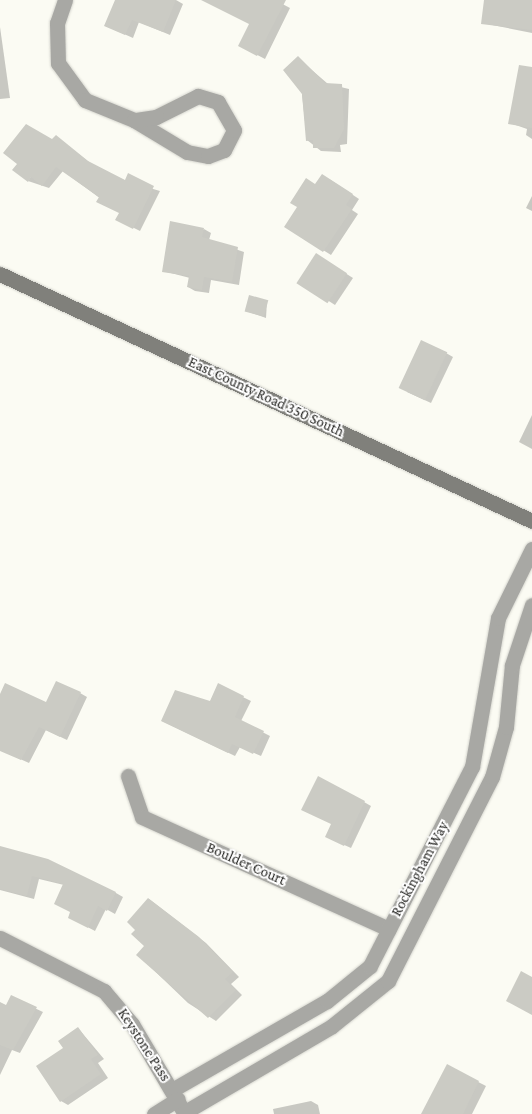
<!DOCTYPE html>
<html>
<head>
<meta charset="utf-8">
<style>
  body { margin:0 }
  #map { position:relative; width:532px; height:1114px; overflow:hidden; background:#fbfbf3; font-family:"Crimson Pro",serif }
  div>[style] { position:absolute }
  .shadow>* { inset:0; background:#0003 }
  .building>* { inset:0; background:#cbcbc4; transform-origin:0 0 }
  .roads { filter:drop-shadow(0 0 1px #d5d5ce) drop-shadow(0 0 1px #d5d5ce) }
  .street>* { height:15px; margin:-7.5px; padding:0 7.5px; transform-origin:7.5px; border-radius:7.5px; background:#a8a8a4 }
  .secondary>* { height:15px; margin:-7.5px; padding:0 7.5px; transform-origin:7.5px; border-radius:7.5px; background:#80807b }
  span { translate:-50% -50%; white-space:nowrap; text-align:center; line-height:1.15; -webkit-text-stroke:4px #fff; paint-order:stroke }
  .street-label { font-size:15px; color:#262623 }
</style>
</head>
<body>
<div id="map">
  <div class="shadow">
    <i style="clip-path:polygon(116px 0,176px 0,183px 4px,170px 35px,139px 22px,133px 38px,106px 26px)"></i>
    <i style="clip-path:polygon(222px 0,275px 0,290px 8px,265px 59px,246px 49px,250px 24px)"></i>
    <i style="clip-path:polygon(485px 0,532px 0,532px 33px,482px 23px)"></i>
    <i style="clip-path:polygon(0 27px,10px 98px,0 99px)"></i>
    <i style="clip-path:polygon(298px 58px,328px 84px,349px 89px,347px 144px,340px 145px,341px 152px,321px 151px,307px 140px)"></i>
    <i style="clip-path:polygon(532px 68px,532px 139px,526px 135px,527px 129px,510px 123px)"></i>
    <i style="clip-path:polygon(56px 137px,93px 165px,126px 181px,160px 191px,140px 231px,124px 223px,120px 213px,63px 171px,49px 188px,28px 181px)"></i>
    <i style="clip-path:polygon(329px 179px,359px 199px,352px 210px,358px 214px,331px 255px,286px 227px,316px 185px)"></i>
    <i style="clip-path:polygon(532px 196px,532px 211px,526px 208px)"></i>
    <i style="clip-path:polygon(204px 229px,211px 233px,209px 240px,244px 252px,239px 285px,211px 280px,209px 293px,195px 291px,188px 287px,190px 278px,163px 271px)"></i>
    <i style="clip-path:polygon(323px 259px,353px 278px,335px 305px,299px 282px)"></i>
    <i style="clip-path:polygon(267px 301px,266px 318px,246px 311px)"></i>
    <i style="clip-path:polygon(446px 353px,453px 357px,431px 403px,407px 392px)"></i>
    <i style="clip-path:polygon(532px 415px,532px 449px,519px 442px)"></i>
    <i style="clip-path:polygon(218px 685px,251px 701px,241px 721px,270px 736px,261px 756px,240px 747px,235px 756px,162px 721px,210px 702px)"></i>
    <i style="clip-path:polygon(80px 693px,87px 697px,67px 740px,46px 730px,29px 763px,0 750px,0 702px,47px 704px)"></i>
    <i style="clip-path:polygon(364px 802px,371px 806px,351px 848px,333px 840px)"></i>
    <i style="clip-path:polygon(0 847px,47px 860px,116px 893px,123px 897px,115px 914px,106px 909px,95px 931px,76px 921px,64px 885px,39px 879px,34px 899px,0 890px)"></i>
    <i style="clip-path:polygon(149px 899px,206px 943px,239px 977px,231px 984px,242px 995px,216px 1021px,188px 1003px,138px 955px,146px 946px,137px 930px)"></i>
    <i style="clip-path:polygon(11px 997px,43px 1012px,20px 1053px,12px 1050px,0 1075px,0 1003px,7px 1006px)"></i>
    <i style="clip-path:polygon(78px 1028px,104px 1059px,98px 1063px,108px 1078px,68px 1105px,61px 1101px,64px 1048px)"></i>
    <i style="clip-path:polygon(447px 1066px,486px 1086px,472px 1114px,423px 1114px)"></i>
    <i style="clip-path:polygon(311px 1101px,318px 1105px,320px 1114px,274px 1114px,273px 1109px)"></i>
  </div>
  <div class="building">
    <i style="clip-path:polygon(115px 0,176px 0,163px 32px,132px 20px,125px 35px,104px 26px)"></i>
    <i style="clip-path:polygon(201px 0,286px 0,257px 56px,238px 46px,249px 24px)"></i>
    <i style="clip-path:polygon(484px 0,532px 0,532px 30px,481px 24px)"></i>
    <i style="clip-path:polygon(298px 56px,325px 83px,342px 84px,344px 129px,334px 148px,313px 148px,313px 140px,306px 141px,302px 94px,283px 70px)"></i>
    <i style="clip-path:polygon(519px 65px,532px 67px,532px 128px,508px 124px)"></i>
    <i style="clip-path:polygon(26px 124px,52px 139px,56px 135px,88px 161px,125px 180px,128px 173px,154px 186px,133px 229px,115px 220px,119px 213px,96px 202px,99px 197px,56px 167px,42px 186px,31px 177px,28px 182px,12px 170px,17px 164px,3px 153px)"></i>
    <i style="clip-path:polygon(322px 174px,353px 194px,346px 205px,352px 209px,323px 252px,284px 227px,297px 207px,290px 203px,306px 178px,315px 184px)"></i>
    <i style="clip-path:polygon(170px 221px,204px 228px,202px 237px,238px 247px,232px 282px,204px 277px,202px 290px,187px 287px,189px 276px,162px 272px)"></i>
    <i style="left:316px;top:253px;width:37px;height:36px;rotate:33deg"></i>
    <i style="left:249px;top:295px;width:20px;height:17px;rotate:15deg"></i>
    <i style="left:421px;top:340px;width:29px;height:53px;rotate:25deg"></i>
    <i style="clip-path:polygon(56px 681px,81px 692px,60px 737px,39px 727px,21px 760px,0 751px,0 694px,5px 683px,46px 702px)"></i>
    <i style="clip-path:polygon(218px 683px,244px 696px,235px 717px,264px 731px,253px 754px,232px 744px,228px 753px,161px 721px,175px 690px,210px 701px)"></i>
    <i style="clip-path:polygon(318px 776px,365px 801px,344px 846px,325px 837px,331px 824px,301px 810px)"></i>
    <i style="clip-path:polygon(0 846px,48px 859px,116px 892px,107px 911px,98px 906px,88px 928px,68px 918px,70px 912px,54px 904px,63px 884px,32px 876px,27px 896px,0 889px)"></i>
    <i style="clip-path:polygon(148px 898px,199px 937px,233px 972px,225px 979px,236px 990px,208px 1018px,136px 955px,144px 946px,131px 934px,135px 930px,127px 922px)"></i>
    <i style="clip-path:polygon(521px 971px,532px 977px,532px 1015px,506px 1001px)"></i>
    <i style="clip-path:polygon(11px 995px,37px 1007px,13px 1050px,0 1045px,0 1002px,6px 1005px)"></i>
    <i style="clip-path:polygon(78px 1027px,98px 1055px,91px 1059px,101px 1074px,60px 1102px,36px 1066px,63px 1048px,58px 1041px)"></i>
    <i style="clip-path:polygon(447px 1064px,479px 1081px,463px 1114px,421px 1114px)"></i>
  </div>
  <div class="roads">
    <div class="street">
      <i style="left:65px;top:0;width:24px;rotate:109deg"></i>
      <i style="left:57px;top:23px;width:40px;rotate:88.6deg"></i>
      <i style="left:58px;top:63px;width:46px;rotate:53.9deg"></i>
      <i style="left:85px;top:100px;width:53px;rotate:22.2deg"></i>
      <i style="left:134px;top:120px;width:62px;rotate:31.1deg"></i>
      <i style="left:187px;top:152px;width:21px;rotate:11deg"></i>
      <i style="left:208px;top:156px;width:17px;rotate:-21deg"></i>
      <i style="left:224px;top:150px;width:22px;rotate:-63deg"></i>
      <i style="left:234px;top:130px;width:32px;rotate:-120deg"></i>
      <i style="left:218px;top:102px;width:21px;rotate:-163deg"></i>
      <i style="left:198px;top:96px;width:47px;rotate:153.4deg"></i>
      <i style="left:156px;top:117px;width:22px;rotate:172deg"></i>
      <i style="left:128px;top:776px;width:43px;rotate:71.1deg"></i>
      <i style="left:142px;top:817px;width:271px;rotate:24.4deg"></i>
      <i style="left:0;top:938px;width:117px;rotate:27deg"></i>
      <i style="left:104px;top:991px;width:43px;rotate:49.7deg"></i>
      <i style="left:132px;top:1024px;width:104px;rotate:59.5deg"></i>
      <i style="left:172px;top:1090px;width:179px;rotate:-29.9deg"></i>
      <i style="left:327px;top:1001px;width:55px;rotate:-39.1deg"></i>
      <i style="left:370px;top:966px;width:224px;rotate:-62.9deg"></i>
      <i style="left:472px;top:767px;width:151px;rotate:-80.1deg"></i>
      <i style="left:498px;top:618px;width:77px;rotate:-63.8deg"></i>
      <i style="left:185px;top:1112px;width:170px;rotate:-30.3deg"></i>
      <i style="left:332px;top:1026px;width:72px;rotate:-38.8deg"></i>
      <i style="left:388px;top:981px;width:229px;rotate:-63deg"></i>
      <i style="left:492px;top:777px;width:52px;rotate:-74.4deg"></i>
      <i style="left:506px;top:727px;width:62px;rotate:-84.5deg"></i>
      <i style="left:512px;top:665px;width:63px;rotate:-71.6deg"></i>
      <i style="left:154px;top:1114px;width:28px;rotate:-32deg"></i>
    </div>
    <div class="secondary">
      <i style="left:0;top:274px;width:587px;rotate:24.9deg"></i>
    </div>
  </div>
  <div class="street-label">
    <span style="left:266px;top:397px;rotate:25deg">East County Road 350 South</span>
    <span style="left:246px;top:864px;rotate:24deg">Boulder Court</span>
    <span style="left:420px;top:869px;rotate:-62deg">Rockingham Way</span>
    <span style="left:144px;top:1045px;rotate:57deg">Keystone Pass</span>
  </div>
</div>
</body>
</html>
